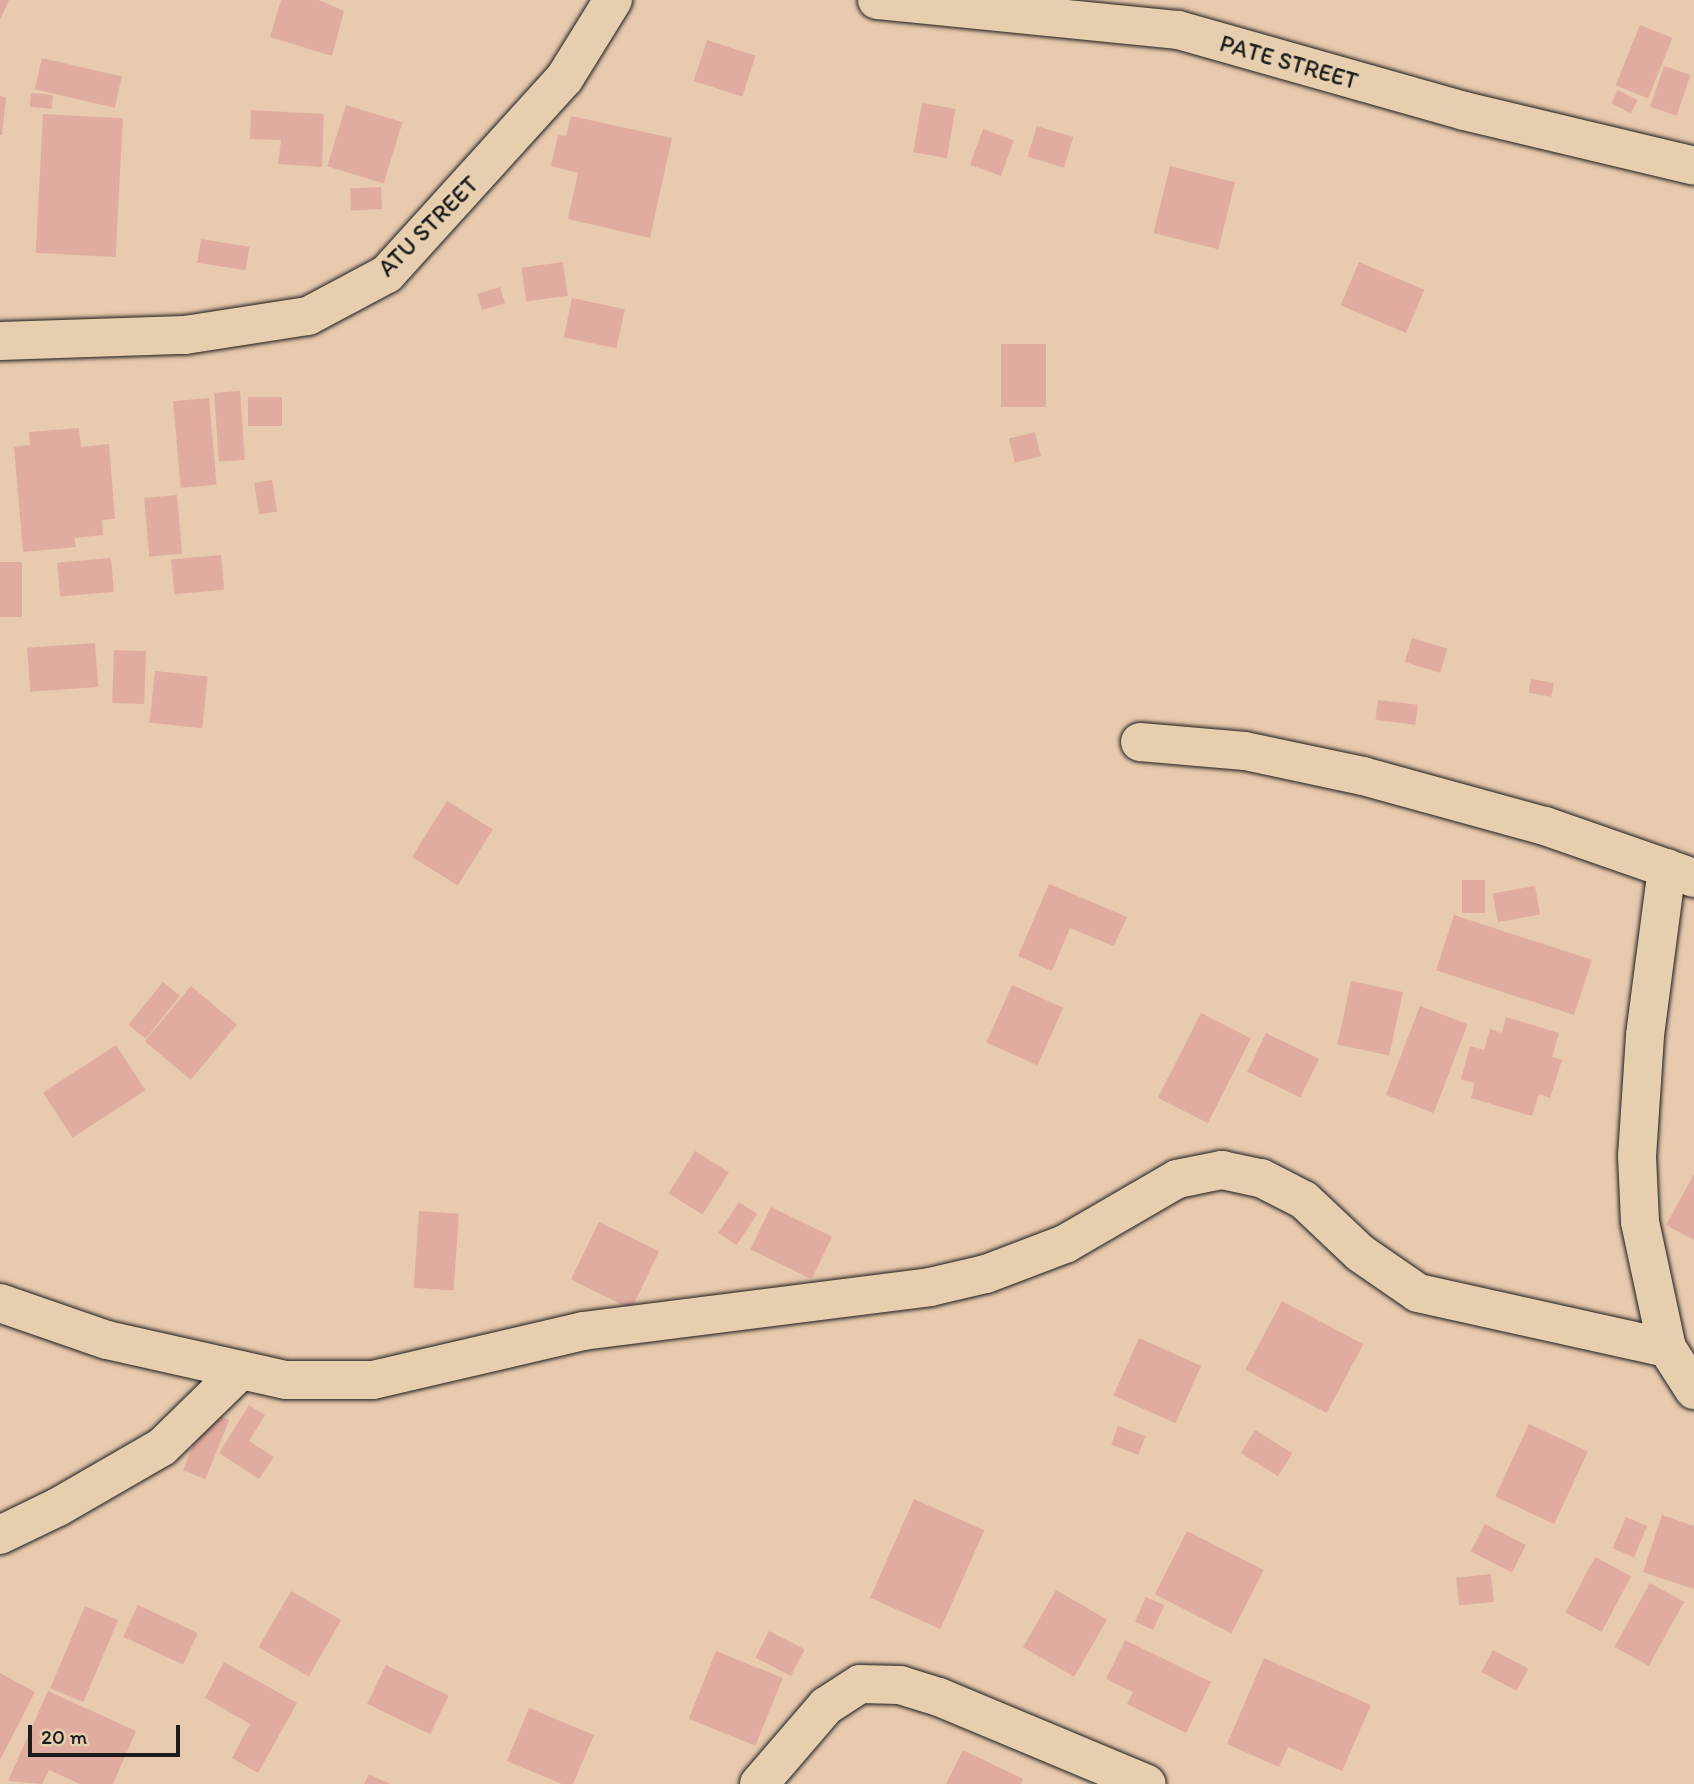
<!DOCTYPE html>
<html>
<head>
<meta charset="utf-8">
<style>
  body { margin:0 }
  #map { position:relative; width:1694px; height:1784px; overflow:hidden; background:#e8caae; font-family:Itim,sans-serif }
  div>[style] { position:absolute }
  .building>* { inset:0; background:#e0ac9f; transform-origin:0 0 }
  .roads { filter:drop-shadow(0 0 2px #1c1c1c) drop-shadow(0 0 2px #1c1c1c) }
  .minor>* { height:38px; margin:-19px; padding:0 19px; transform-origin:19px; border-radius:19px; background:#e6cfaf }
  span { translate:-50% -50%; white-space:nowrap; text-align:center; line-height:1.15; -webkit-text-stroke:6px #e6cfaf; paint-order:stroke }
  .street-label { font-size:24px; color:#1c1c1c }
  .scale { position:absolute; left:28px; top:1725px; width:152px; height:32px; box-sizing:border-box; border:4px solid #1c1c1c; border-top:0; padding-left:9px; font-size:21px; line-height:24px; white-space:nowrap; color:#1c1c1c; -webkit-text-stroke:5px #e6cfaf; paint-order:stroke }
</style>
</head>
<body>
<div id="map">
  <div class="building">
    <i style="clip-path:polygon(0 0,9px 0,0 20px)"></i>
    <i style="clip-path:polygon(281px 0,319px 0,344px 11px,332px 56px,270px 37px)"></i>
    <i style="left:1640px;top:25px;width:35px;height:65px;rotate:22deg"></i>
    <i style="left:707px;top:40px;width:51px;height:43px;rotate:18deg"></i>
    <i style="left:42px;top:58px;width:82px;height:32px;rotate:13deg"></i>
    <i style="left:1664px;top:66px;width:28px;height:43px;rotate:19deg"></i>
    <i style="left:1618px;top:90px;width:22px;height:15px;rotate:27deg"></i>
    <i style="left:31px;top:93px;width:22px;height:14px;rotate:5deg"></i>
    <i style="clip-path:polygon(0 96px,6px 97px,2px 135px,0 135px)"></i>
    <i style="left:922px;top:103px;width:34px;height:50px;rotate:10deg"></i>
    <i style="left:346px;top:105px;width:59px;height:64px;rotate:17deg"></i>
    <i style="clip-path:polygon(251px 110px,324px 114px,322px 167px,278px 164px,281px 140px,250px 139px)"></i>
    <i style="left:43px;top:114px;width:80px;height:139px;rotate:3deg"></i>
    <i style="clip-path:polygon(571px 116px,672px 138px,650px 238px,568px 219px,578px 173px,551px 166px,558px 135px,566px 136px)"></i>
    <i style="left:1037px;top:126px;width:38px;height:32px;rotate:17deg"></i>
    <i style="left:983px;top:129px;width:33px;height:38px;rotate:20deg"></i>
    <i style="left:1170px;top:166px;width:67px;height:69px;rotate:14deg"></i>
    <i style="left:381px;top:187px;width:22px;height:31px;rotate:87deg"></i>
    <i style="left:201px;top:239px;width:49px;height:24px;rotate:9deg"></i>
    <i style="left:563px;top:262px;width:34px;height:42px;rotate:82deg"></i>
    <i style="left:1359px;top:262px;width:71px;height:47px;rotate:23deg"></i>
    <i style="left:500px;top:287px;width:17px;height:24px;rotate:73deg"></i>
    <i style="left:572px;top:298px;width:54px;height:40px;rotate:12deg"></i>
    <i style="left:1001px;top:344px;width:45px;height:63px"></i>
    <i style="left:240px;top:391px;width:69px;height:26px;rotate:86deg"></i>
    <i style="left:282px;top:397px;width:29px;height:34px;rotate:90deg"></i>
    <i style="left:209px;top:398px;width:87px;height:36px;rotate:85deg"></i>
    <i style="clip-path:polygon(79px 428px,81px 447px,109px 444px,115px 519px,102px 520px,103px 535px,74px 538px,76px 547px,23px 552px,14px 447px,30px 445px,29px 432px)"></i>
    <i style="left:1035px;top:432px;width:25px;height:27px;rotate:76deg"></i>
    <i style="left:272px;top:480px;width:32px;height:18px;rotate:81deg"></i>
    <i style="left:177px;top:495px;width:59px;height:33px;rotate:85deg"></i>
    <i style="left:221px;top:555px;width:35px;height:50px;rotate:85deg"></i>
    <i style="left:111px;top:558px;width:34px;height:54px;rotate:85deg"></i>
    <i style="left:0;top:562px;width:22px;height:55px"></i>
    <i style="left:1412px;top:638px;width:37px;height:25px;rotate:17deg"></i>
    <i style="left:95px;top:643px;width:44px;height:68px;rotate:86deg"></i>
    <i style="left:114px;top:650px;width:32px;height:53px;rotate:2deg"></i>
    <i style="left:155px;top:671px;width:53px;height:52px;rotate:6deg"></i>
    <i style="left:1531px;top:679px;width:23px;height:14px;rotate:10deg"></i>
    <i style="left:1378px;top:700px;width:40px;height:20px;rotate:7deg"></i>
    <i style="left:447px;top:801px;width:54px;height:66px;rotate:32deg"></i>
    <i style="left:1462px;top:880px;width:23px;height:33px"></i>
    <i style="clip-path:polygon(1049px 884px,1127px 917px,1114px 946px,1070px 928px,1052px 971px,1018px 956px)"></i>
    <i style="left:1535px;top:886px;width:29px;height:43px;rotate:80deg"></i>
    <i style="left:1454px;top:915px;width:145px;height:58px;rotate:18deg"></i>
    <i style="left:1351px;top:981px;width:53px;height:65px;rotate:12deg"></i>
    <i style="left:163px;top:982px;width:22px;height:55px;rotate:39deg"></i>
    <i style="left:1012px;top:985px;width:56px;height:63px;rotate:24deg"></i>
    <i style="left:191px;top:986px;width:60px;height:72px;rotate:40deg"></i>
    <i style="left:1420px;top:1006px;width:51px;height:95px;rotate:21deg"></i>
    <i style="left:1201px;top:1013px;width:56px;height:95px;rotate:27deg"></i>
    <i style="clip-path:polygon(1506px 1017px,1559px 1033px,1552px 1057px,1562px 1060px,1550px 1098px,1539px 1094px,1532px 1116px,1471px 1098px,1475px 1083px,1461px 1079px,1470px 1046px,1484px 1050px,1490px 1029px,1502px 1033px)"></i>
    <i style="left:1266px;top:1033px;width:59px;height:43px;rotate:26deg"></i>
    <i style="left:116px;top:1045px;width:54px;height:87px;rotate:57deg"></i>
    <i style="left:695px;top:1151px;width:40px;height:50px;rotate:32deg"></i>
    <i style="clip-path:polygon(1694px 1174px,1694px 1240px,1666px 1225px)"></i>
    <i style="left:739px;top:1202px;width:22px;height:37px;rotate:34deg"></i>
    <i style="left:771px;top:1207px;width:68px;height:47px;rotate:26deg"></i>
    <i style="left:419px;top:1211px;width:40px;height:77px;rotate:4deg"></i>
    <i style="left:599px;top:1222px;width:67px;height:64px;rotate:26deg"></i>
    <i style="left:1282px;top:1301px;width:92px;height:78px;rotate:28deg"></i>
    <i style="left:1139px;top:1338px;width:68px;height:63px;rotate:24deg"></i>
    <i style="clip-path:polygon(249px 1405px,265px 1415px,249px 1441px,274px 1457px,259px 1479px,219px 1453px)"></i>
    <i style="left:207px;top:1411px;width:24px;height:64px;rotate:22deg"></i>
    <i style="left:1529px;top:1424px;width:65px;height:80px;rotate:25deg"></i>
    <i style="left:1118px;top:1426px;width:29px;height:20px;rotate:20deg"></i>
    <i style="left:1255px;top:1430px;width:44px;height:27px;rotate:32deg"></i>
    <i style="left:914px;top:1499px;width:77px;height:108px;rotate:24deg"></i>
    <i style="clip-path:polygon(1662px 1515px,1694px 1526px,1694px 1589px,1643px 1572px)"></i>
    <i style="left:1626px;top:1517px;width:23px;height:34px;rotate:23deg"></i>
    <i style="left:1485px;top:1524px;width:46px;height:31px;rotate:27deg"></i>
    <i style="left:1187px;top:1531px;width:86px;height:71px;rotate:27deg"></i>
    <i style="left:1595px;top:1557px;width:41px;height:63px;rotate:28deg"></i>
    <i style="left:1491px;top:1574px;width:28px;height:35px;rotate:84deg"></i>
    <i style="left:1650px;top:1583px;width:39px;height:73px;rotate:29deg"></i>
    <i style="left:1056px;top:1590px;width:59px;height:66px;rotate:30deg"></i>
    <i style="left:291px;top:1591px;width:58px;height:65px;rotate:30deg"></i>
    <i style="left:1146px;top:1597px;width:20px;height:27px;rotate:24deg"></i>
    <i style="left:138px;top:1605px;width:66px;height:35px;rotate:25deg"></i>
    <i style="left:85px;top:1606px;width:36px;height:89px;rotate:23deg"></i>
    <i style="left:769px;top:1631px;width:40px;height:30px;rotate:27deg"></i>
    <i style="clip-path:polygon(1125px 1640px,1211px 1682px,1186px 1733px,1127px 1704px,1133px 1692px,1106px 1679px)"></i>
    <i style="left:1493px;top:1650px;width:40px;height:25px;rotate:28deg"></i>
    <i style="left:716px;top:1651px;width:72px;height:73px;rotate:22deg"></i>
    <i style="clip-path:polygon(1264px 1658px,1371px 1705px,1342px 1771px,1288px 1747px,1279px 1767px,1227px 1744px)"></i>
    <i style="clip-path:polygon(224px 1662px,297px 1703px,258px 1773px,232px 1758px,250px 1724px,205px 1698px)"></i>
    <i style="left:386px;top:1665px;width:70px;height:43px;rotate:26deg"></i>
    <i style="clip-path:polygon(0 1673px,35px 1692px,0 1760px)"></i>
    <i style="clip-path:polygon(48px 1691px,136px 1731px,113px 1784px,80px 1784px,49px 1770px,42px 1784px,8px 1781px)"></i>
    <i style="clip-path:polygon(529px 1708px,594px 1735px,573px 1784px,562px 1784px,507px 1761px)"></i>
    <i style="clip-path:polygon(963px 1750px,1023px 1779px,1021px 1784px,946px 1784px)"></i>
    <i style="clip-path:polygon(369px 1774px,390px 1784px,364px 1784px)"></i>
  </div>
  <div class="roads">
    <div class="minor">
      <i style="left:877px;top:0;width:302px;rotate:5.7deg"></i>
      <i style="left:1178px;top:30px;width:297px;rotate:15.8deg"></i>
      <i style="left:1464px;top:111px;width:236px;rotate:13.4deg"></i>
      <i style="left:0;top:341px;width:185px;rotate:-1.9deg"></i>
      <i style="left:185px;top:335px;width:124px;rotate:-8.8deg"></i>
      <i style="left:308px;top:316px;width:89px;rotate:-28deg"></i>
      <i style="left:387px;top:274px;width:263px;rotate:-47.8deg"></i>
      <i style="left:564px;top:79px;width:93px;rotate:-58.2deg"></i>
      <i style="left:1140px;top:742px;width:105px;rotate:4.9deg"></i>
      <i style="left:1245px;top:751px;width:121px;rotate:12deg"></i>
      <i style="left:1363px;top:776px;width:189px;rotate:15.4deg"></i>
      <i style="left:1545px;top:826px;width:158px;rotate:19.2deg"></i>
      <i style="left:1667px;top:868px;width:169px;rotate:97.5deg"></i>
      <i style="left:1645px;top:1036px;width:120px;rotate:93.8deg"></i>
      <i style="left:1637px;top:1156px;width:66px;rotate:87.4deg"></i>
      <i style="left:1640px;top:1222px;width:129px;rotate:77.9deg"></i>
      <i style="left:1667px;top:1348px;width:50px;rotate:57.3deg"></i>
      <i style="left:0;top:1303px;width:113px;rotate:19.1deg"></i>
      <i style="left:107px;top:1340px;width:183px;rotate:12.6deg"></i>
      <i style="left:286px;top:1380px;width:87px"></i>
      <i style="left:373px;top:1380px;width:216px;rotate:-13.1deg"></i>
      <i style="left:583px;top:1331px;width:350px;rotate:-7.2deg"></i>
      <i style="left:930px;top:1287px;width:57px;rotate:-13.1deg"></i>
      <i style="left:986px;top:1274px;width:85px;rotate:-20.8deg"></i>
      <i style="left:1065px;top:1244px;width:129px;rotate:-30.1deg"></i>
      <i style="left:1177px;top:1179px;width:46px;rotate:-11.3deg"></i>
      <i style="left:1222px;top:1170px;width:40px;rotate:12deg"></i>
      <i style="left:1261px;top:1178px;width:48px;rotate:27.1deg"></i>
      <i style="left:1304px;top:1200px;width:77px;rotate:43.4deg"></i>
      <i style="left:1360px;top:1253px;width:70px;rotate:34.6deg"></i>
      <i style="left:1418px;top:1293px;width:255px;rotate:12.5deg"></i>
      <i style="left:0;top:1535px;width:64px;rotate:-25.8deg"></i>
      <i style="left:58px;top:1507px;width:120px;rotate:-30deg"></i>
      <i style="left:162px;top:1447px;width:110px;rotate:-44.3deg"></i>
      <i style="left:759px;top:1784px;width:103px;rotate:-49.3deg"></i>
      <i style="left:826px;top:1706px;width:40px;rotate:-32.9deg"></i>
      <i style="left:860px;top:1684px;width:40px;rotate:1.4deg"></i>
      <i style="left:900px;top:1685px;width:41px;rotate:17.1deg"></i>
      <i style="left:939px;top:1697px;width:225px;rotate:22.7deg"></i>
    </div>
  </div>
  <div class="street-label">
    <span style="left:1289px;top:62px;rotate:16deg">PATE STREET</span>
    <span style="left:428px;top:226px;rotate:-45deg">ATU STREET</span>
  </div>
  <div class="scale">20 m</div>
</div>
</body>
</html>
